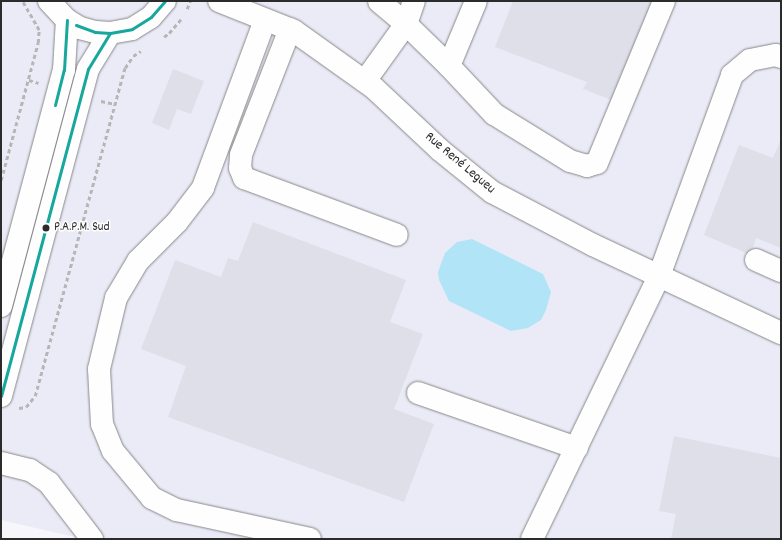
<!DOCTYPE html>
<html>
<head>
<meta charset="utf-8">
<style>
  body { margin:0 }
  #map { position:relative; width:782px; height:540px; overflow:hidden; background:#f7f7fb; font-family:Dekko,sans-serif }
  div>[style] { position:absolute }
  .built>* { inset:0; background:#ebebf7 }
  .water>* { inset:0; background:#b1e4f6 }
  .building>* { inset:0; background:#dfdfe9 }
  .path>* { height:2.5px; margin-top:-1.25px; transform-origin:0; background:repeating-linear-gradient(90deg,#b6b6b6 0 4px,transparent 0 7px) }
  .roads { filter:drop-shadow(0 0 1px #878789) drop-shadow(0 0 1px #878789) }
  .minor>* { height:22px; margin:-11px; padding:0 11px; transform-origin:11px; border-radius:11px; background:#fefefe }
  .bus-1>* { height:3px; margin:-1.5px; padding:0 1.5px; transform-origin:1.5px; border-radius:1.5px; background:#17a79c }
  .dots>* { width:11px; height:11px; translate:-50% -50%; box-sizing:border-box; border:2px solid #fff; border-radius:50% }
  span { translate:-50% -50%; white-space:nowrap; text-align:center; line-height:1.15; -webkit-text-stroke:3px #fff; paint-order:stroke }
  .bus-label { font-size:13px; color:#2b2b2b }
  .left { translate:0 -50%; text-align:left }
  .street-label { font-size:14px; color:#2b2b2b }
  .frame { position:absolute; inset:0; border:2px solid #2b2b2b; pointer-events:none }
</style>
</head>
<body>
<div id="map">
  <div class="built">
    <i style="clip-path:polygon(1px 1px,781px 1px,781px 539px,83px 539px,1px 520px)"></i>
  </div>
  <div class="water">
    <i style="clip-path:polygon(472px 239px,543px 274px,551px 292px,546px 310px,541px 320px,528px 328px,511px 331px,449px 301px,439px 280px,438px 272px,445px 253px,457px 242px)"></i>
  </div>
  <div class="building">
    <i style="clip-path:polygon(513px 1px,653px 1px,614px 101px,583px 89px,587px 82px,495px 47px)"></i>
    <i style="clip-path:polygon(173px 69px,204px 81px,191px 114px,177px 109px,169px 130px,152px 123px)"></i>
    <i style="clip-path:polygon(781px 139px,781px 248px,756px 238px,751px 255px,704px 235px,739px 145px,773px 158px)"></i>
    <i style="clip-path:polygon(253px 222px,406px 280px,390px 322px,423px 334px,394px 409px,434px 424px,404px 502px,168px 417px,186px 366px,141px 349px,175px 260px,221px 277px,228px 258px,238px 261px)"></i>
    <i style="clip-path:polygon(674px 436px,781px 458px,781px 539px,671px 539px,676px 514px,659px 511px)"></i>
  </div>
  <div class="path">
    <i style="left:187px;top:9px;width:9px;rotate:-69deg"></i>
    <i style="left:164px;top:37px;width:6px;rotate:-39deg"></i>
    <i style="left:169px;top:33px;width:18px;rotate:-49deg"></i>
    <i style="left:29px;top:80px;width:10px;rotate:17deg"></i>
    <i style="left:101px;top:101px;width:14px;rotate:12deg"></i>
    <i style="left:1px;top:180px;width:142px;rotate:-74.9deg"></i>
    <i style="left:38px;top:43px;width:13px;rotate:-86deg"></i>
    <i style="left:39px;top:30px;width:34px;rotate:-120deg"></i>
    <i style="left:19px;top:408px;width:7px;rotate:-8deg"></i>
    <i style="left:26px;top:407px;width:14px;rotate:-51deg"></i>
    <i style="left:35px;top:396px;width:340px;rotate:-74.7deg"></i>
    <i style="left:125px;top:68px;width:14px;rotate:-56deg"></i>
    <i style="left:133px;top:56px;width:9px;rotate:-32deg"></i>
  </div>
  <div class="roads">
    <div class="minor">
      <i style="left:49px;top:1px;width:26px;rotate:47deg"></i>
      <i style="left:67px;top:20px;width:15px;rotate:32deg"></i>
      <i style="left:80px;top:28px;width:16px;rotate:15deg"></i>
      <i style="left:95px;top:32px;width:15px;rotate:4deg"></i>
      <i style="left:110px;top:33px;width:22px;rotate:-10deg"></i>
      <i style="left:132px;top:29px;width:22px;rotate:-32deg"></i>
      <i style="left:151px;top:17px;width:21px;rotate:-49deg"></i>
      <i style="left:219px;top:1px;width:81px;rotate:21.8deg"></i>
      <i style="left:294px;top:31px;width:98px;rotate:35.5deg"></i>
      <i style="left:374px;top:88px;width:91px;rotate:43.2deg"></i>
      <i style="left:440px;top:150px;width:67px;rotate:38.9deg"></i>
      <i style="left:492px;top:192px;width:114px;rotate:27.7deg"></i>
      <i style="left:593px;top:245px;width:208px;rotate:25.1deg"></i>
      <i style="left:414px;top:1px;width:24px;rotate:109deg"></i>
      <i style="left:406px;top:24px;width:60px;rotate:44.3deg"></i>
      <i style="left:449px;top:66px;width:66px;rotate:46.8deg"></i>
      <i style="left:494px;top:114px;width:89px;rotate:31.7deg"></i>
      <i style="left:570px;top:161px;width:18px;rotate:16deg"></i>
      <i style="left:587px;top:166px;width:10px;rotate:-17deg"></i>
      <i style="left:597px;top:163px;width:175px;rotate:-67.5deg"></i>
      <i style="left:265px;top:20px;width:179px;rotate:110.3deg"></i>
      <i style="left:203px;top:188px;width:43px;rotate:127.4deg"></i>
      <i style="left:177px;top:222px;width:55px;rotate:135deg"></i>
      <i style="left:138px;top:261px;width:43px;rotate:120.7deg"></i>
      <i style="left:116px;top:298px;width:73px;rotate:103.5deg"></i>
      <i style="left:99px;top:369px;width:55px;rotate:86.9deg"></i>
      <i style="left:102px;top:424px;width:29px;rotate:68deg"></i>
      <i style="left:113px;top:451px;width:61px;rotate:50.3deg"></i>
      <i style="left:152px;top:498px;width:28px;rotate:26deg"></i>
      <i style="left:177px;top:510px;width:136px;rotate:12.3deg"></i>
      <i style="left:290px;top:29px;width:135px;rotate:111.3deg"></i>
      <i style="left:241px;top:155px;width:13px;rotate:94deg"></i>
      <i style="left:240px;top:168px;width:11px;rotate:68deg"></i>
      <i style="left:244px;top:178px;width:163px;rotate:20.4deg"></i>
      <i style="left:449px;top:66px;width:70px;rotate:-67.4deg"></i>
      <i style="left:365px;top:81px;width:70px;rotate:-54.3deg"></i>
      <i style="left:406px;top:24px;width:35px;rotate:-140deg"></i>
      <i style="left:756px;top:260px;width:27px;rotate:24deg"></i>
      <i style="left:1px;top:306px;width:244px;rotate:-75.1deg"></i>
      <i style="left:64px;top:70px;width:50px;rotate:-86.6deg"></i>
      <i style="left:418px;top:393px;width:168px;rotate:19.1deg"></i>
      <i style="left:1px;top:396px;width:338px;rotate:-75.1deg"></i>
      <i style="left:88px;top:69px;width:42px;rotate:-58.6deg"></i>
      <i style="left:1px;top:463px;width:30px;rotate:14deg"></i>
      <i style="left:30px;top:470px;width:23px;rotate:34deg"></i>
      <i style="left:49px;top:483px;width:71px;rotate:52.5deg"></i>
      <i style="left:532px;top:539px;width:292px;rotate:-64.2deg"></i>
      <i style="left:659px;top:276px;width:214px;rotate:-70deg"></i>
      <i style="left:732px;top:75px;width:23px;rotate:-40deg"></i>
      <i style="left:750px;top:60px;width:26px;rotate:-11deg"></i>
      <i style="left:776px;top:55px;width:5px;rotate:22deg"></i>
    </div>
  </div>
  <div class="bus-1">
    <i style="left:76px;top:25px;width:20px;rotate:20deg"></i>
    <i style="left:95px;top:32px;width:15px;rotate:4deg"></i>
    <i style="left:110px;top:33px;width:22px;rotate:-10deg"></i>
    <i style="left:132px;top:29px;width:22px;rotate:-32deg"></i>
    <i style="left:151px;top:17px;width:21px;rotate:-49deg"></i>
    <i style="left:55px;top:105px;width:36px;rotate:-76deg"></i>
    <i style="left:64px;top:70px;width:50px;rotate:-86.6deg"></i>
    <i style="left:1px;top:396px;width:338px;rotate:-75.1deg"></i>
    <i style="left:88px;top:69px;width:42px;rotate:-58.6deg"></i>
  </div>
  <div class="dots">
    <i style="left:46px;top:228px;background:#2b2b2b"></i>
  </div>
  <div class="bus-label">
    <span class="left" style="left:54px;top:228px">P.A.P.M. Sud</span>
  </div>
  <div class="street-label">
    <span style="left:460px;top:163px;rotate:40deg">Rue René Legueu</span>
  </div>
  <div class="frame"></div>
</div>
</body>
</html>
